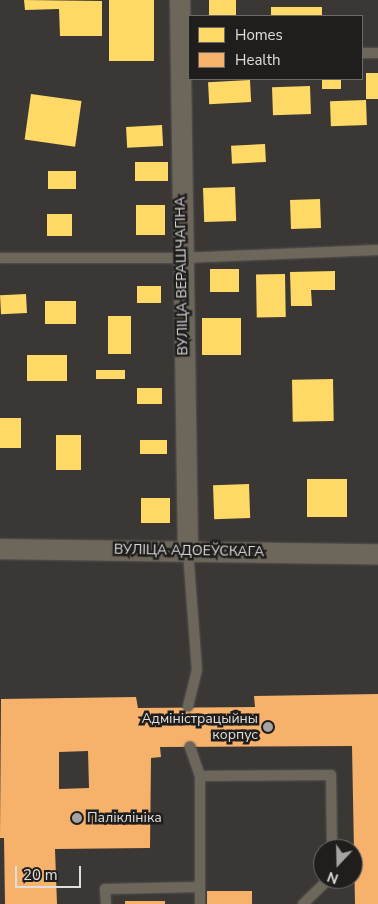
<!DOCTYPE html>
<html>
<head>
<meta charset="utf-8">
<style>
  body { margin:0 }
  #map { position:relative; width:378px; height:904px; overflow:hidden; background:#3a3735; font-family:"Nunito Sans",sans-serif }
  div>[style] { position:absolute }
  .homes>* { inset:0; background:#ffd966; transform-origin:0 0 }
  .health>* { inset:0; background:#f6b26b; transform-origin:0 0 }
  .roads { filter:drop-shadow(0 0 1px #575554) drop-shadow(0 0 1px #575554) }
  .lane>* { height:10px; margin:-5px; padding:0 5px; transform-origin:5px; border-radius:5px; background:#6c675a }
  .street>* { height:20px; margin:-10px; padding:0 10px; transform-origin:10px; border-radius:10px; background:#6c675a }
  .dots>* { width:14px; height:14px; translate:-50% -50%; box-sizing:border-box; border:2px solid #201e1d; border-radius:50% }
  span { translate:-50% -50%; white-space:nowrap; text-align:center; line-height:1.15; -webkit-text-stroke:5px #201e1d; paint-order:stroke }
  .street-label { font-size:14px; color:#e0dddc }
  .poi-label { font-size:14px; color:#e0dddc }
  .right { translate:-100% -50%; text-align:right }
  .left { translate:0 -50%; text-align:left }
  .legend { position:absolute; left:188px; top:15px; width:175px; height:65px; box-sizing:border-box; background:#201e1d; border:1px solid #6d6a69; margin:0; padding:6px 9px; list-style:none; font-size:15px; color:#e0dddc }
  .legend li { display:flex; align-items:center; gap:10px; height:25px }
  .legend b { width:25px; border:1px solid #6d6a69 }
  .north { position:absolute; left:313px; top:839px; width:50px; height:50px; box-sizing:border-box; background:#201e1d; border:1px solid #6d6a69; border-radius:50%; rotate:201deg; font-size:14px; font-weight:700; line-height:20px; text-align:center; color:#e0dddc }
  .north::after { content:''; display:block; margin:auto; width:18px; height:22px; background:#a6a3a2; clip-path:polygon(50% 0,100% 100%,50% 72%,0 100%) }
  .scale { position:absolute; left:15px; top:866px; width:66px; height:22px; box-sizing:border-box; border:2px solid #e0dddc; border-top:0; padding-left:6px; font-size:15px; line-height:18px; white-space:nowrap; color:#e0dddc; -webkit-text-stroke:4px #201e1d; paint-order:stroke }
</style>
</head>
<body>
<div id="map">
  <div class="homes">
    <i style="clip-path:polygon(24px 0,102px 1px,102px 36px,60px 36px,59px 9px,25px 10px)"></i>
    <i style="left:109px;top:0;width:45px;height:61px"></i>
    <i style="left:209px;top:0;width:27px;height:16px"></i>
    <i style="left:322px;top:7px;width:9px;height:51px;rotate:90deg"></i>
    <i style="left:378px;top:73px;width:26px;height:12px;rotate:90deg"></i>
    <i style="left:322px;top:79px;width:19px;height:10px"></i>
    <i style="left:250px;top:80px;width:22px;height:42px;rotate:87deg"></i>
    <i style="left:310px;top:86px;width:28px;height:38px;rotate:88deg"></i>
    <i style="left:31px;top:94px;width:51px;height:46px;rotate:8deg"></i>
    <i style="left:366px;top:100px;width:25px;height:36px;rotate:88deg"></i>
    <i style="left:162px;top:125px;width:21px;height:36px;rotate:87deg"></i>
    <i style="left:265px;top:144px;width:18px;height:34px;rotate:87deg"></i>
    <i style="left:135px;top:162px;width:33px;height:19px"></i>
    <i style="left:76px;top:171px;width:18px;height:28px;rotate:90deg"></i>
    <i style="left:235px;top:187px;width:34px;height:32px;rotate:88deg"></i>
    <i style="left:320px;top:199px;width:29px;height:30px;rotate:88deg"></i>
    <i style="left:165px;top:205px;width:30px;height:29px;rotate:90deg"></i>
    <i style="left:47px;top:214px;width:25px;height:22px"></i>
    <i style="left:210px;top:269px;width:29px;height:23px"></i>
    <i style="clip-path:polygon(335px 271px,335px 290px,311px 290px,312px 306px,291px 306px,290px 272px)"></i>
    <i style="left:285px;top:274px;width:43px;height:29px;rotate:89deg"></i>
    <i style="left:137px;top:286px;width:24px;height:17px"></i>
    <i style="left:26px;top:294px;width:19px;height:26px;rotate:87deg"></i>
    <i style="left:45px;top:301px;width:31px;height:23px"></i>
    <i style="left:108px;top:316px;width:23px;height:38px"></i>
    <i style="left:241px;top:318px;width:37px;height:39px;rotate:90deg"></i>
    <i style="left:67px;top:355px;width:26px;height:40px;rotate:90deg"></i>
    <i style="left:125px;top:370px;width:9px;height:29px;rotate:90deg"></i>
    <i style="left:333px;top:379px;width:42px;height:41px;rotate:89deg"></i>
    <i style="left:137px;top:388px;width:25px;height:16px"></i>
    <i style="left:0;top:418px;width:21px;height:30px"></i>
    <i style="left:81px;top:435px;width:35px;height:25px;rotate:90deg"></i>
    <i style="left:140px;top:440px;width:27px;height:14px"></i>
    <i style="left:307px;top:479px;width:40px;height:38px"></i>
    <i style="left:249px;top:484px;width:34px;height:36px;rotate:88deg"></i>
    <i style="left:170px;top:498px;width:25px;height:29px;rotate:90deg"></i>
  </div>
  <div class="health">
    <i style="clip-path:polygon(evenodd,378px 694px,378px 904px,355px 904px,352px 746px,160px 747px,161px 757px,151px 758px,150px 848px,55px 849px,57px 904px,5px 904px,4px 838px,0 838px,1px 699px,136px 697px,138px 708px,255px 707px,254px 696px,378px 694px,88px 751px,89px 788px,59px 789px,59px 752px,88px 751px)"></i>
    <i style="left:252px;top:891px;width:13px;height:45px;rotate:90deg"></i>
    <i style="left:125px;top:901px;width:40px;height:3px"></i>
  </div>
  <div class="roads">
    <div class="lane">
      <i style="left:362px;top:53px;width:16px"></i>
      <i style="left:0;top:258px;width:181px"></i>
      <i style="left:181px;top:258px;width:197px;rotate:-2.3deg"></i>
      <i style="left:188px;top:551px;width:119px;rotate:85.7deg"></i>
      <i style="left:197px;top:670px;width:37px;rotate:104deg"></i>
      <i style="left:190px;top:747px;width:31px;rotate:71deg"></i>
      <i style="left:200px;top:776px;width:128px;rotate:90deg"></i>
      <i style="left:200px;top:776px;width:131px;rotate:-0.4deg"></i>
      <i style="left:331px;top:775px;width:74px;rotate:89.2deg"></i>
      <i style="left:106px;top:904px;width:15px;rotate:-94deg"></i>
      <i style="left:105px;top:889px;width:95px;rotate:-1.2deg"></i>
      <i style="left:303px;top:904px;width:36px;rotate:-44deg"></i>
    </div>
    <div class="street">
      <i style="left:180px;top:0;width:551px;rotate:89.17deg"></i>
      <i style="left:0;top:549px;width:378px;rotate:0.8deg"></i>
    </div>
  </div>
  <div class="dots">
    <i style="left:268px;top:727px;background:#a6a3a2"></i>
    <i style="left:77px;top:818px;background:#a6a3a2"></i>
  </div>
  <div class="street-label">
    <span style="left:182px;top:276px;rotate:-91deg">ВУЛІЦА ВЕРАШЧАГІНА</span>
    <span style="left:189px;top:551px;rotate:1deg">ВУЛІЦА АДОЕЎСКАГА</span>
  </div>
  <div class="poi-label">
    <span class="right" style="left:258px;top:727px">Адміністрацыйны<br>корпус</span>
    <span class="left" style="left:87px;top:818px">Паліклініка</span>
  </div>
  <ul class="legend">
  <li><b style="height:14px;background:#ffd966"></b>Homes</li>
  <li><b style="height:14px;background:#f6b26b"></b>Health</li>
  </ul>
  <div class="north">N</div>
  <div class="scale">20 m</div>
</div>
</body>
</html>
